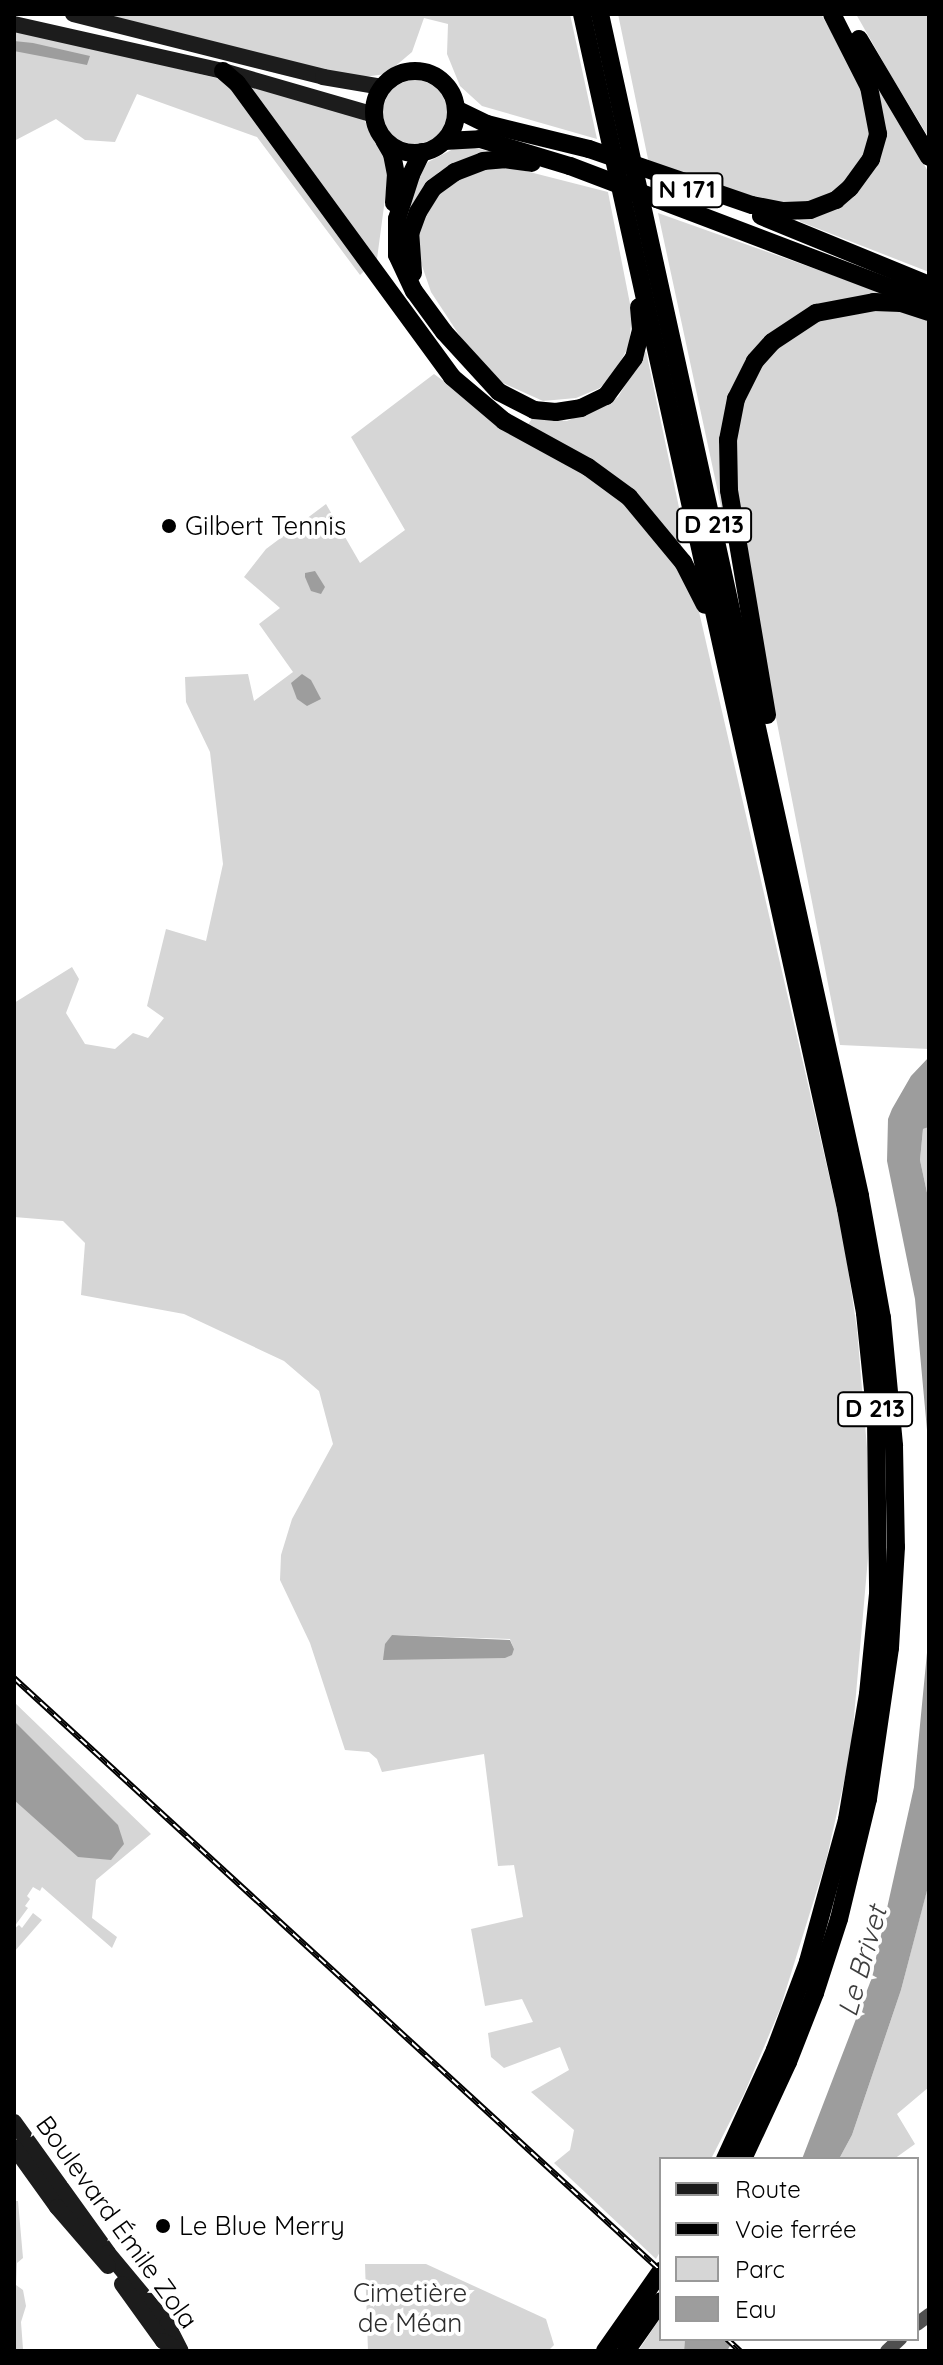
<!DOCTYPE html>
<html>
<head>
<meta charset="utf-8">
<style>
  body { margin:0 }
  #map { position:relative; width:943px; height:2365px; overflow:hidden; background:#fff; font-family:Quicksand,sans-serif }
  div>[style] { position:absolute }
  .green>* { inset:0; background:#d6d6d6 }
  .round { border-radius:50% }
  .water>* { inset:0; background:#9d9d9d }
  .tertiary>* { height:14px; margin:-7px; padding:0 7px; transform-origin:7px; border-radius:7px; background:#4f4f4f }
  .secondary>* { height:16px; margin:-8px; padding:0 8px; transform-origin:8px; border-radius:8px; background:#1c1c1c }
  .trunk>* { height:18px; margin:-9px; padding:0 9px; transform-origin:9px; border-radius:9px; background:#000 }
  .trunk>.ring { margin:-9px; padding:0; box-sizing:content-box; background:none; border:18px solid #000; border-radius:50% }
  .rail>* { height:6px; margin-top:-3px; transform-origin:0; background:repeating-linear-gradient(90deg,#fff 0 9px,#000 0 18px); box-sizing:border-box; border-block:2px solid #000 }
  .dots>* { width:22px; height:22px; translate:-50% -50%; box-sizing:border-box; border:4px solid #fff; border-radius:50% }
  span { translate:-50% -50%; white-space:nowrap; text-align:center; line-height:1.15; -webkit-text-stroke:8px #fff; paint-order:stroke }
  .shield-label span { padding:2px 6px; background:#fff; border:2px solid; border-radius:6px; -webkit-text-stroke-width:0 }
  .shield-label { font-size:24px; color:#000; font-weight:700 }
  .poi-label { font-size:26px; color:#000 }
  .left { translate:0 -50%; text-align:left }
  .street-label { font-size:26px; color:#000 }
  .park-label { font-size:26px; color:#2d2d2d }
  .water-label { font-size:28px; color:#3e3e3e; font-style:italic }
  .frame { position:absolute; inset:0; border:16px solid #000; pointer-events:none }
  .legend { position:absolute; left:659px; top:2157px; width:260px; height:184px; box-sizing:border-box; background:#fff; border:2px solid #999; margin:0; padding:10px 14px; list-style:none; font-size:24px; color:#000 }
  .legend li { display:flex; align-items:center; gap:16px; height:40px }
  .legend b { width:40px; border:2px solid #999 }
</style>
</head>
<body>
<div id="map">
  <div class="green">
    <i style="clip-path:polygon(89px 14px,570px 14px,597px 139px,482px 106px,460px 86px,447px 54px,448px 24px,424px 18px,412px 52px,386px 74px,356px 78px)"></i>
    <i style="clip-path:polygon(618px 14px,821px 14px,862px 85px,876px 83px,929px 173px,929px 272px,801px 222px,781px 205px,649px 164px)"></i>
    <i style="clip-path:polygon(856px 14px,929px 14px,929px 138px,890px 74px)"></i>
    <i style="clip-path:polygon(14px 28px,224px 80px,250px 83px,362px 117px,390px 161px,377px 259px,360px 275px,257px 137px,137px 94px,115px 142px,85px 140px,56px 119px,14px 141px)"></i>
    <i class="round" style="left:383px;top:80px;width:64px;height:64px"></i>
    <i style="clip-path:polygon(461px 145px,492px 152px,465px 159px,439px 172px,414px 202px,401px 234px,412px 185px,428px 162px)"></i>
    <i style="clip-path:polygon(506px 166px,608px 192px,632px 314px,629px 346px,615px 371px,600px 388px,576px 398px,543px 401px,503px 383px,469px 350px,431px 292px,419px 257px,419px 232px,429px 205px,447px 185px,478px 170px)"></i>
    <i style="clip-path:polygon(658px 213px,883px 293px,929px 318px,929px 1049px,840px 1045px,750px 585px,739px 590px)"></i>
    <i style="clip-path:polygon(evenodd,646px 351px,685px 536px,679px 548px,697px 603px,843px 1236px,857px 1329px,867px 1448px,870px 1535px,851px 1751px,826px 1861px,780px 2009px,744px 2094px,711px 2159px,661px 2159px,661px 2250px,656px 2259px,554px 2163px,570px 2150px,574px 2130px,531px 2092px,569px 2070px,560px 2047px,504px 2068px,491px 2057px,488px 2033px,533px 2022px,522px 1999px,485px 2006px,471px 1929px,523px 1917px,514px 1865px,498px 1866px,484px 1754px,382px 1772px,377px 1759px,369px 1752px,345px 1750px,310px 1643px,280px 1580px,281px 1555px,292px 1519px,333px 1444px,319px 1391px,284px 1361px,184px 1314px,81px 1295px,85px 1243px,63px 1221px,14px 1217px,14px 1003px,72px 967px,79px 979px,66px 1013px,85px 1044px,115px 1049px,133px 1033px,148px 1038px,164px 1018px,147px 1006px,166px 929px,206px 941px,223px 864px,210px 752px,186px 702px,185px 677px,248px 674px,254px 701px,293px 672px,259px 624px,280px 608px,244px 577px,266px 549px,326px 504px,360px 563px,405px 530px,351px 437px,434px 374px,520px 437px,533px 417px,567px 421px,618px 397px,646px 351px,392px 1635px,510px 1639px,514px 1649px,392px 1635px)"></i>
    <i style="clip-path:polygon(929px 1127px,929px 1202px,920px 1160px,923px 1129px)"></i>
    <i style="clip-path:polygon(14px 1702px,151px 1834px,96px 1880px,92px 1918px,117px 1937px,112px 1948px,42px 1887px,40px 1891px,33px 1887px,27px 1896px,30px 1899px,25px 1906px,28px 1908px,14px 1927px)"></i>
    <i style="clip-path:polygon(929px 1882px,929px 2087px,897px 2114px,915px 2144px,894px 2159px,839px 2159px,852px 2135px,901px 1990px)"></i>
    <i style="clip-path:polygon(33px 1913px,42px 1920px,14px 1952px,14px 1929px,19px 1925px,22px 1928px)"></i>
    <i style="clip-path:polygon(14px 2201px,18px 2201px,23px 2258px,17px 2263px,16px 2285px,23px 2290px,26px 2306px,21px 2322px,23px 2349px,29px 2351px,14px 2351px)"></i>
    <i style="clip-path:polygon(365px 2264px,426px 2264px,546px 2319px,554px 2345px,548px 2351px,368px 2351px)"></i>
    <i style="clip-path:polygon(661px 2317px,661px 2339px,685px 2339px,684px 2351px,638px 2351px)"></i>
  </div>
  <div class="water">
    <i style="clip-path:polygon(14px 41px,33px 43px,90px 56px,87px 65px,14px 51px)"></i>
    <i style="clip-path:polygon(315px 571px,325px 587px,321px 594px,311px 591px,305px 577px,305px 573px)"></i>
    <i style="clip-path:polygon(302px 674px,311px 680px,321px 699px,307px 706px,297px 699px,291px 683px)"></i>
    <i style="clip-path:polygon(929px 1057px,929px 1127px,923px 1129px,920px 1160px,929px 1202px,929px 1516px,927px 1430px,915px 1299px,887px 1161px,888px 1119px,892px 1109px,911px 1076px)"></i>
    <i style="clip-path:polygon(929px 1632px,929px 1883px,901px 1990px,852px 2135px,839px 2159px,802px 2159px,871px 1980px,914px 1787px)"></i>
    <i style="clip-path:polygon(392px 1635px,510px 1640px,514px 1649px,512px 1655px,505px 1658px,383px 1660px,385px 1644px)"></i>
    <i style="clip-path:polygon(14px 1721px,118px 1825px,124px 1844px,111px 1860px,78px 1857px,14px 1800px)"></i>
    <i style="clip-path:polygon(685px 2339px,734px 2339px,727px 2351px,684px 2351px)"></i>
  </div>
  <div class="tertiary">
    <i style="left:917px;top:2324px;width:15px;rotate:-37deg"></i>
    <i style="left:887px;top:2351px;width:18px;rotate:-43deg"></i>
  </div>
  <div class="secondary">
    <i style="left:73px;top:14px;width:258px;rotate:14.1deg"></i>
    <i style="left:323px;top:77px;width:60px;rotate:9.6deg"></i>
    <i style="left:14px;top:24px;width:214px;rotate:12.7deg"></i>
    <i style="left:223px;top:71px;width:157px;rotate:16.2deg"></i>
    <i style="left:14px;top:2122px;width:161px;rotate:54.3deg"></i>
    <i style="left:108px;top:2253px;width:92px;rotate:50.3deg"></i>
    <i style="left:167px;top:2324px;width:30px;rotate:63deg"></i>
    <i style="left:14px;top:2147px;width:74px;rotate:54.4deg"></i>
    <i style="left:57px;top:2207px;width:78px;rotate:49.2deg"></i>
    <i style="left:122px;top:2284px;width:70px;rotate:54.3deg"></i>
    <i style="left:163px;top:2341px;width:20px;rotate:30deg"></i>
  </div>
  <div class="trunk">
    <i style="left:582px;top:14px;width:1224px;rotate:77.54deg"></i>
    <i style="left:846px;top:1209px;width:106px;rotate:79.6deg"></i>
    <i style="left:865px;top:1313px;width:108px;rotate:84.1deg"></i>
    <i style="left:876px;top:1420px;width:174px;rotate:89.3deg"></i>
    <i style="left:878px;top:1594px;width:100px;rotate:95.7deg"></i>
    <i style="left:868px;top:1694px;width:128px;rotate:99.5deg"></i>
    <i style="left:847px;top:1820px;width:147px;rotate:105.4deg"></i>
    <i style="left:808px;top:1962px;width:94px;rotate:110.6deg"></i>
    <i style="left:775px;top:2050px;width:120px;rotate:114.6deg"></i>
    <i style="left:600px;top:14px;width:1210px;rotate:77.59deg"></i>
    <i style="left:860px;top:1196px;width:124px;rotate:79.8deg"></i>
    <i style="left:882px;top:1318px;width:129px;rotate:84.6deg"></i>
    <i style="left:894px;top:1446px;width:101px;rotate:88.9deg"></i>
    <i style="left:896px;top:1547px;width:101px;rotate:93.4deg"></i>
    <i style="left:890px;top:1648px;width:153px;rotate:98.3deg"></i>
    <i style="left:868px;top:1799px;width:123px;rotate:103.6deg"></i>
    <i style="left:839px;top:1919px;width:78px;rotate:108deg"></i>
    <i style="left:815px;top:1993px;width:74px;rotate:111.4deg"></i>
    <i style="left:788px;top:2062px;width:107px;rotate:114.9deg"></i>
    <i style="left:859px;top:39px;width:137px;rotate:59.3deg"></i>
    <i class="ring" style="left:374px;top:71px;width:64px;height:64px"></i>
    <i style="left:223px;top:71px;width:18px;rotate:41deg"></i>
    <i style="left:237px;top:83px;width:364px;rotate:53.8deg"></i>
    <i style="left:452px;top:377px;width:68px;rotate:40.2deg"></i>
    <i style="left:504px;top:421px;width:96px;rotate:28.7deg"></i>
    <i style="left:588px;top:467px;width:51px;rotate:36.2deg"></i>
    <i style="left:629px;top:497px;width:85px;rotate:50.3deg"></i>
    <i style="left:683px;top:562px;width:48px;rotate:62.9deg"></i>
    <i style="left:456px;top:109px;width:34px;rotate:26deg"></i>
    <i style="left:487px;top:124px;width:105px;rotate:13.8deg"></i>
    <i style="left:589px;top:149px;width:172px;rotate:19deg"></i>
    <i style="left:752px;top:205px;width:33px;rotate:11deg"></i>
    <i style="left:784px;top:211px;width:26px;rotate:-2deg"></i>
    <i style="left:810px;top:210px;width:28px;rotate:-21deg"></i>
    <i style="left:836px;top:200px;width:18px;rotate:-41deg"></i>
    <i style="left:850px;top:188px;width:36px;rotate:-54deg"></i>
    <i style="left:871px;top:159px;width:26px;rotate:-74deg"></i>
    <i style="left:878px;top:134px;width:48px;rotate:-100.8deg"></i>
    <i style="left:869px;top:87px;width:82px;rotate:-116.9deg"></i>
    <i style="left:384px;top:140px;width:16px;rotate:60deg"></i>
    <i style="left:392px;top:154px;width:20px;rotate:79deg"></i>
    <i style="left:396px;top:174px;width:29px;rotate:94deg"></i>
    <i style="left:444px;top:141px;width:36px;rotate:-3deg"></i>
    <i style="left:480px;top:139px;width:94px;rotate:16.7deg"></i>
    <i style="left:570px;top:166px;width:375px;rotate:20.8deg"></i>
    <i style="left:422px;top:152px;width:25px;rotate:116deg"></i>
    <i style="left:411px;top:175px;width:46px;rotate:107.7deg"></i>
    <i style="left:397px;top:219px;width:36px;rotate:90deg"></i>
    <i style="left:397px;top:255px;width:40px;rotate:65deg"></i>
    <i style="left:414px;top:291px;width:51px;rotate:53.8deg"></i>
    <i style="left:444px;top:332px;width:81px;rotate:47.5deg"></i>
    <i style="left:499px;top:392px;width:39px;rotate:27deg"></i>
    <i style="left:534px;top:410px;width:22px;rotate:5deg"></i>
    <i style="left:556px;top:412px;width:25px;rotate:-9deg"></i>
    <i style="left:581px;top:408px;width:28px;rotate:-26deg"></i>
    <i style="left:606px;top:396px;width:47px;rotate:-53.6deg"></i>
    <i style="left:634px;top:358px;width:29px;rotate:-76deg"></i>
    <i style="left:641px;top:330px;width:23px;rotate:-95deg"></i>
    <i style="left:761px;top:216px;width:182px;rotate:22.3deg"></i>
    <i style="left:413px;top:273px;width:39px;rotate:-94deg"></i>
    <i style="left:410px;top:234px;width:23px;rotate:-70deg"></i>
    <i style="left:418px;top:212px;width:28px;rotate:-58deg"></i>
    <i style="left:433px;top:188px;width:27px;rotate:-36deg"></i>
    <i style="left:455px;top:172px;width:30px;rotate:-21deg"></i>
    <i style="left:483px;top:161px;width:21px;rotate:-5deg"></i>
    <i style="left:504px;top:159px;width:28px;rotate:8deg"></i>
    <i style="left:767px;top:715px;width:228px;rotate:-99.6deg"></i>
    <i style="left:729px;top:490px;width:50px;rotate:-91.1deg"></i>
    <i style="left:728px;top:440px;width:42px;rotate:-79deg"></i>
    <i style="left:736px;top:399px;width:42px;rotate:-63.4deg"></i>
    <i style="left:755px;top:361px;width:25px;rotate:-48deg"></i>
    <i style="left:772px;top:342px;width:53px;rotate:-33.4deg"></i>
    <i style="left:816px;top:313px;width:59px;rotate:-10.7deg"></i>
    <i style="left:874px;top:302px;width:27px;rotate:2deg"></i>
    <i style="left:901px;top:303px;width:29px;rotate:18deg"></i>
    <i style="left:605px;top:2351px;width:98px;rotate:-55deg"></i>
    <i style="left:626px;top:2351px;width:61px;rotate:-55deg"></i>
  </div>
  <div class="rail">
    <i style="left:14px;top:1678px;width:878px;rotate:42.51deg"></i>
    <i style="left:727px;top:2339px;width:18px;rotate:43deg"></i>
  </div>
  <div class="dots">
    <i style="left:169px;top:526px;background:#000"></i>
    <i style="left:163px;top:2226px;background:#000"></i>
  </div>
  <div class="shield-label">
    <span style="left:687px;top:190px">N 171</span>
    <span style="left:714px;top:525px">D 213</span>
    <span style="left:875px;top:1409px">D 213</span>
  </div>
  <div class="poi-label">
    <span class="left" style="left:185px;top:526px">Gilbert Tennis</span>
    <span class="left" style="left:179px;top:2226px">Le Blue Merry</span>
  </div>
  <div class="street-label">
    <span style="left:117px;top:2222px;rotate:54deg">Boulevard Émile Zola</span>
  </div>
  <div class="park-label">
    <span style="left:410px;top:2308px">Cimetière<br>de Méan</span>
  </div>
  <div class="water-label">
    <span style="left:862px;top:1961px;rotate:-74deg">Le Brivet</span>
  </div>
  <div class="frame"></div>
  <ul class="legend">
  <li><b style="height:10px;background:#1c1c1c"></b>Route</li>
  <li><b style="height:10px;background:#000"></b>Voie ferrée</li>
  <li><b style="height:22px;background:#d6d6d6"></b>Parc</li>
  <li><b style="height:22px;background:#9d9d9d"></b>Eau</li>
  </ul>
</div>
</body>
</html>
